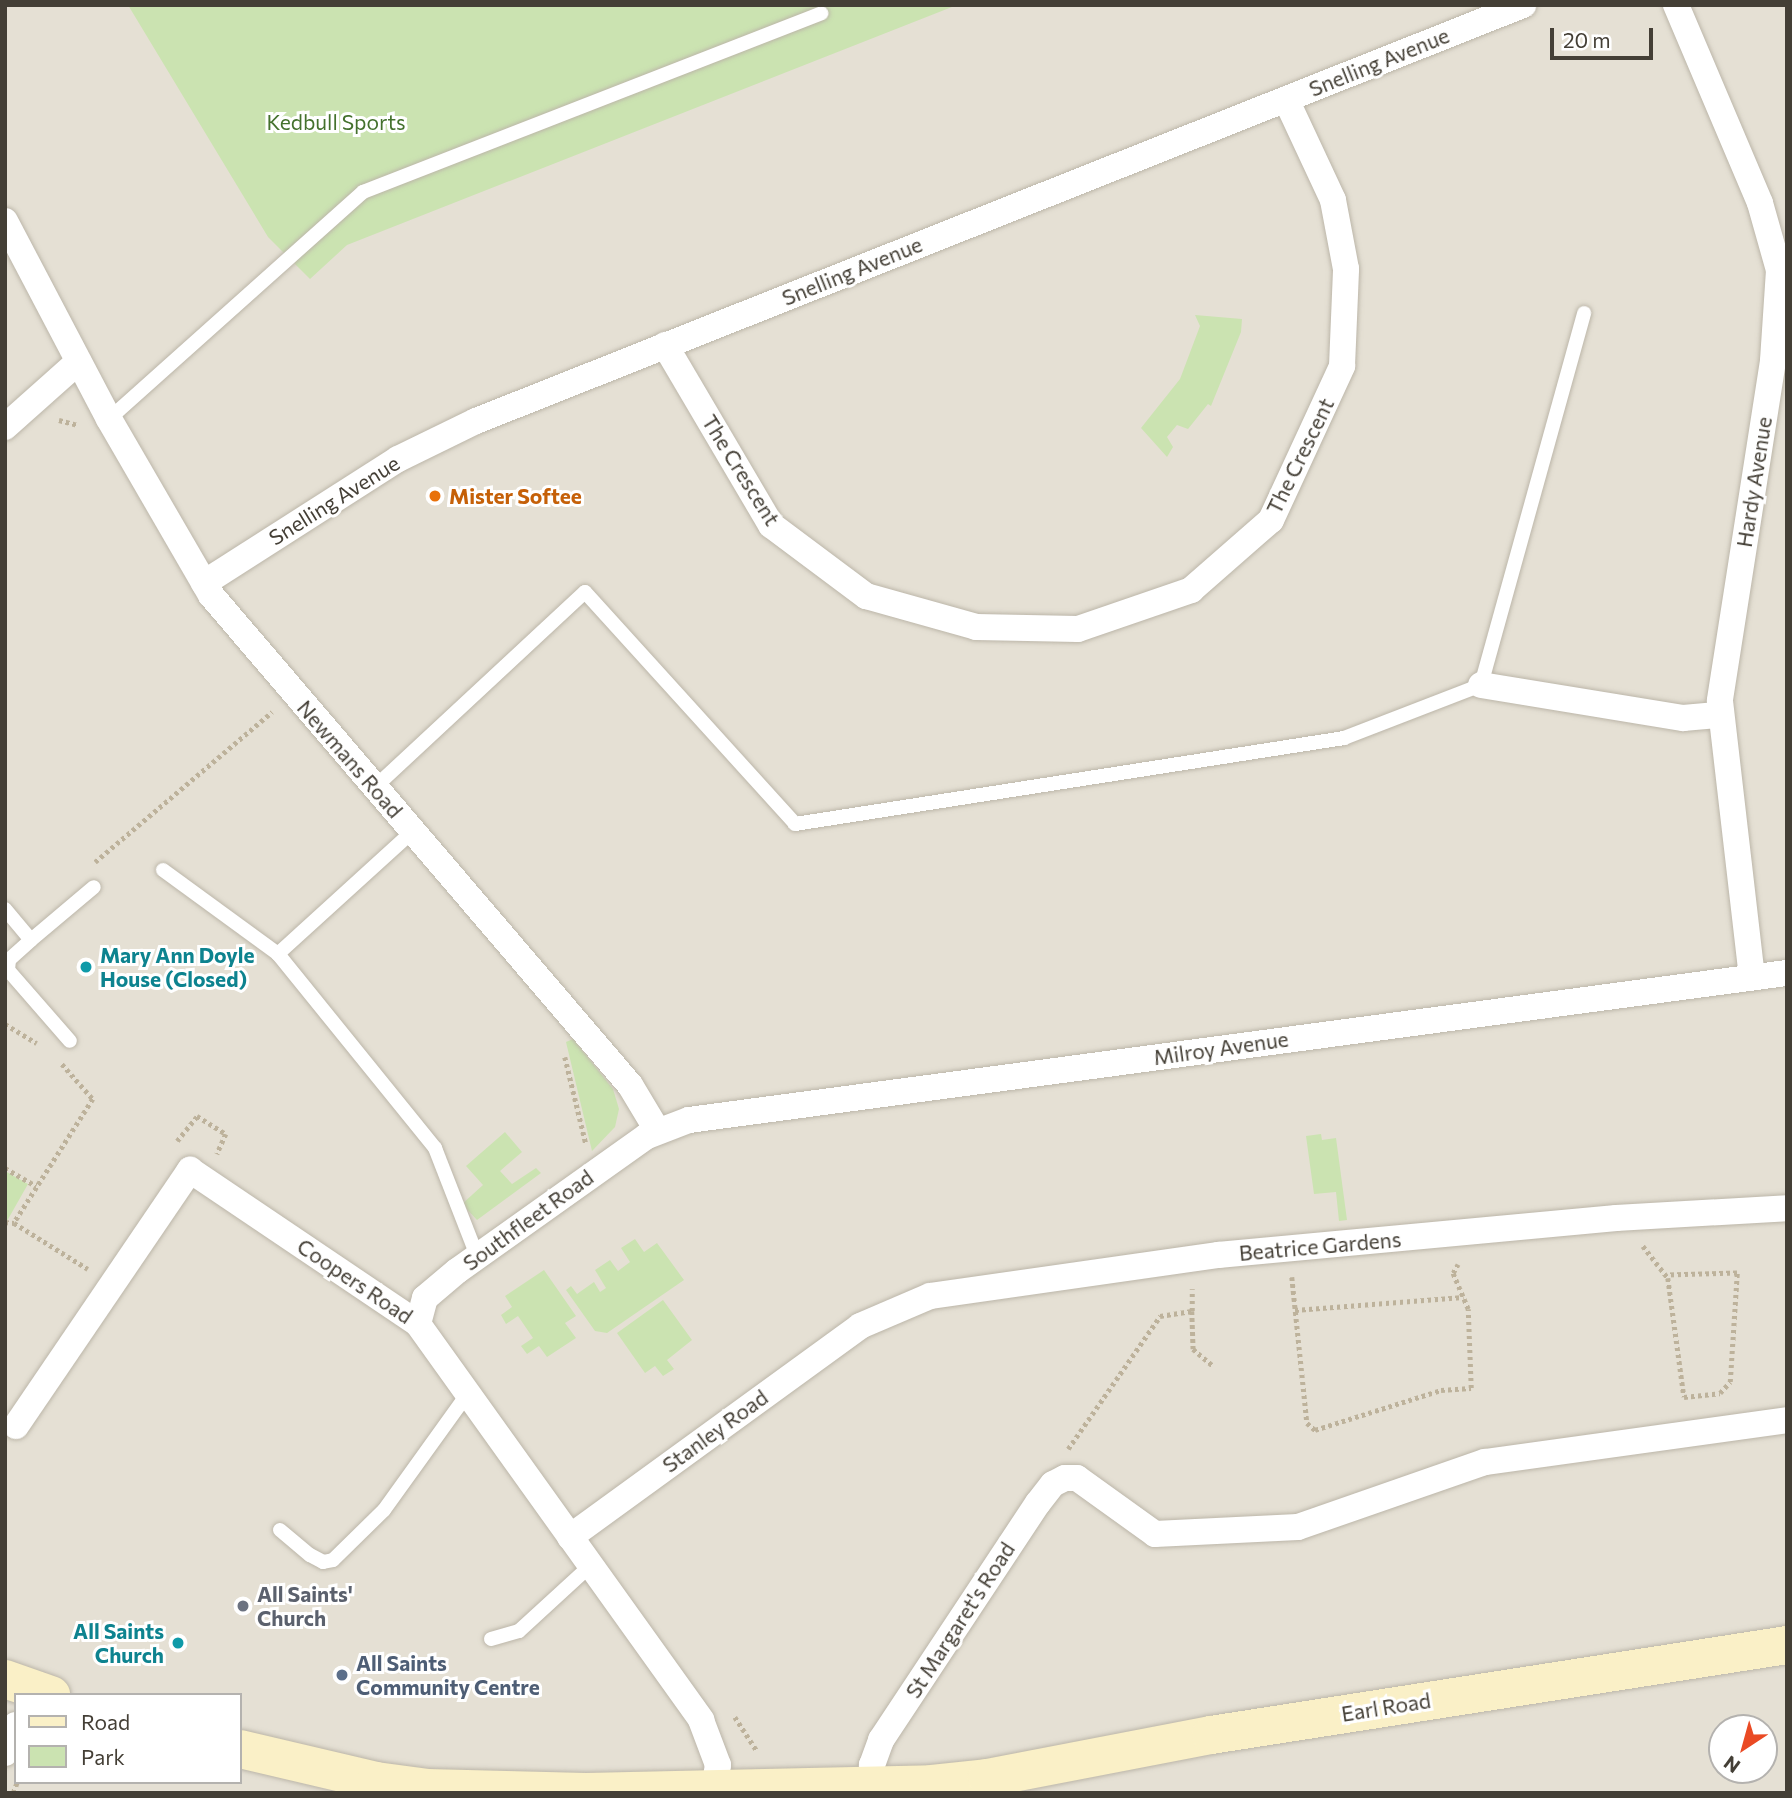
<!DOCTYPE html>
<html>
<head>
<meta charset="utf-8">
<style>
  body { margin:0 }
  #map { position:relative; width:1792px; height:1798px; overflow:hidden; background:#f2eee6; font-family:Commissioner,sans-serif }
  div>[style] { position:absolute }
  .residential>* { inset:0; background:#e5e0d4 }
  .green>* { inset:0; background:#cbe3b1 }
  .path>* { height:4.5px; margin-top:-2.25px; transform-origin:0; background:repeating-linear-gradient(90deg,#bdb29b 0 3.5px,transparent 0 7px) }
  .roads { filter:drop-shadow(0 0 2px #bcb6a9) drop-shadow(0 0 2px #bcb6a9) }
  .lane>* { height:14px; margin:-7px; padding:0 7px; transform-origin:7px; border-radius:7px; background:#fff }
  .street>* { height:26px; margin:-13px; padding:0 13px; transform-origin:13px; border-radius:13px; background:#fff }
  .secondary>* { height:38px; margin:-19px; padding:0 19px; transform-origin:19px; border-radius:19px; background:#faf0c7 }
  .dots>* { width:19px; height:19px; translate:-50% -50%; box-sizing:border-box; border:4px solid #fff; border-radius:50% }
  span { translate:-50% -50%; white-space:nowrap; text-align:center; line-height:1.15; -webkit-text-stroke:6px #fff; paint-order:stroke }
  .street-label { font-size:21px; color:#443f36 }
  .park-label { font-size:21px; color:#44712d }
  .food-label { font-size:21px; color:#c56008; font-weight:700 }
  .left { translate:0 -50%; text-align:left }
  .culture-label { font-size:21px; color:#0d838f; font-weight:700 }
  .right { translate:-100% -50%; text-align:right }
  .worship-label { font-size:21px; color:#5b616d; font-weight:700 }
  .service-label { font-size:21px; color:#4e5e75; font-weight:700 }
  .frame { position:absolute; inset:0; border:7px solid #443f36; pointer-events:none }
  .legend { position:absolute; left:14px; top:1693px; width:228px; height:91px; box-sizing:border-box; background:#fff; border:2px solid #b4b2af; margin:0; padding:9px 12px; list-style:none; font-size:21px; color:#443f36 }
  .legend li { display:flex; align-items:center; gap:14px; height:35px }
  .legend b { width:35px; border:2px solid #b4b2af }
  .north { position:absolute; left:1708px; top:1714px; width:70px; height:70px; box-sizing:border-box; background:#fff; border:2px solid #b4b2af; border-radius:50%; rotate:216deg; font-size:19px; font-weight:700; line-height:28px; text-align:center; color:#443f36 }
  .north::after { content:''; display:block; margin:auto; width:24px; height:32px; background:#ea4a24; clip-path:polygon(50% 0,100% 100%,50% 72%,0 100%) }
  .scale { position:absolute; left:1550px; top:28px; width:103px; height:32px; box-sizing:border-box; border:4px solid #443f36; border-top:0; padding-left:9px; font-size:21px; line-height:24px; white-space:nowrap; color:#443f36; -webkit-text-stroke:5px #fff; paint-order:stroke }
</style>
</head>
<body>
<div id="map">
  <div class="residential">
    <i style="clip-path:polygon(evenodd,5px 5px,1787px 5px,1787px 1793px,5px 1793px,5px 5px,16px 1695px,240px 1695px,240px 1782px,16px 1782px,16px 1695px,5px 5px,1722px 1728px,1764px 1728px,1764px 1770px,1722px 1770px,1722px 1728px)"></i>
  </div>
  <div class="green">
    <i style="clip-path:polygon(128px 5px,957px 5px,347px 245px,310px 279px,268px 237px)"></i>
    <i style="clip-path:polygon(1195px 315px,1242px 319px,1241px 332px,1211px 406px,1208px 404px,1188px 429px,1177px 425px,1167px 437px,1173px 447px,1167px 457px,1141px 428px,1180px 379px,1200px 326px)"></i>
    <i style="clip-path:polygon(573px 1039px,613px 1089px,619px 1109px,615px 1127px,592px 1151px,566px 1042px)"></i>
    <i style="clip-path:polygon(505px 1132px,522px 1152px,500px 1171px,512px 1184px,536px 1168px,541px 1173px,477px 1220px,462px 1204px,483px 1185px,466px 1166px)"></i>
    <i style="clip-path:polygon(1321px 1134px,1322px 1140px,1336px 1138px,1347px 1220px,1339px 1221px,1336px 1192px,1314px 1194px,1306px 1136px)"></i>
    <i style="clip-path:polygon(5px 1171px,28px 1184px,7px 1221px,5px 1220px)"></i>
    <i style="clip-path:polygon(635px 1239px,644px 1252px,657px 1243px,684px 1280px,607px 1333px,595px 1331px,566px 1290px,571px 1286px,577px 1294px,594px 1282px,600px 1292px,606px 1288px,595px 1270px,610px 1260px,618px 1271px,630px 1262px,621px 1248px)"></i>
    <i style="clip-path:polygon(544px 1270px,576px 1316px,565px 1323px,576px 1338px,547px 1357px,539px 1346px,527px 1354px,521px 1346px,533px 1338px,518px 1316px,506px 1324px,501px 1315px,512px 1307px,505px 1296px)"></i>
    <i style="clip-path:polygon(663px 1300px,692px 1340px,667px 1360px,674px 1369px,663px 1376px,655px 1366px,645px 1373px,617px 1333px)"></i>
  </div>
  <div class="path">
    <i style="left:59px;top:420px;width:20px;rotate:15deg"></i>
    <i style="left:95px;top:862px;width:232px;rotate:-40.3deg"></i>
    <i style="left:5px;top:1024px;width:37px;rotate:31deg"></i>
    <i style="left:565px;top:1057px;width:89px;rotate:76.4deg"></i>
    <i style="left:62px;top:1064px;width:47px;rotate:48.5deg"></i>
    <i style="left:93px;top:1099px;width:147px;rotate:122.5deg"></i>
    <i style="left:14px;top:1223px;width:87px;rotate:31.9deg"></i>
    <i style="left:177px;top:1141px;width:32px;rotate:-51deg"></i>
    <i style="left:197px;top:1116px;width:34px;rotate:32deg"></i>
    <i style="left:226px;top:1134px;width:22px;rotate:114deg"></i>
    <i style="left:5px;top:1168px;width:36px;rotate:30deg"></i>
    <i style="left:5px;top:1222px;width:9px;rotate:6deg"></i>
    <i style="left:1643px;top:1246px;width:41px;rotate:52deg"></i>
    <i style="left:1668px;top:1278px;width:120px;rotate:82.3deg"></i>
    <i style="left:1684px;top:1397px;width:36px;rotate:-6deg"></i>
    <i style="left:1720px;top:1393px;width:15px;rotate:-48deg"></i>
    <i style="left:1730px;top:1382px;width:109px;rotate:-86.3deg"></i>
    <i style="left:1737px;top:1273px;width:70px;rotate:178.4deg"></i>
    <i style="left:1292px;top:1277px;width:147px;rotate:84.1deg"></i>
    <i style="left:1307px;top:1423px;width:11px;rotate:41deg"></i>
    <i style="left:1315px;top:1430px;width:132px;rotate:-17.6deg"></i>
    <i style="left:1441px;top:1390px;width:30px;rotate:-4deg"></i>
    <i style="left:1471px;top:1388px;width:79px;rotate:-92.2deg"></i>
    <i style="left:1468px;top:1309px;width:39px;rotate:-113deg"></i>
    <i style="left:1453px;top:1273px;width:10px;rotate:-61deg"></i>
    <i style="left:1295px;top:1310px;width:169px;rotate:-4.4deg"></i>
    <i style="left:1192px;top:1311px;width:38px;rotate:88deg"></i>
    <i style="left:1193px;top:1349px;width:25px;rotate:40deg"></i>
    <i style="left:1068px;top:1449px;width:162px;rotate:-55.3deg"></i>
    <i style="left:1160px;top:1316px;width:32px;rotate:-9deg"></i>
    <i style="left:1192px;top:1311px;width:22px;rotate:-90deg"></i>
    <i style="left:735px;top:1717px;width:40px;rotate:57.1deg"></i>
    <i style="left:13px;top:1793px;width:12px;rotate:-70deg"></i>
  </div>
  <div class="roads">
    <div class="lane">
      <i style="left:109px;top:419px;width:341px;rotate:-41.8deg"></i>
      <i style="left:363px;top:192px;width:492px;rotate:-21.3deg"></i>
      <i style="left:374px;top:788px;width:288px;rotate:-42.9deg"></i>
      <i style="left:585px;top:592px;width:313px;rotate:47.8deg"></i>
      <i style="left:795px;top:824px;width:556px;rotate:-8.9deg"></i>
      <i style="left:1344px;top:738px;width:147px;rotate:-21.1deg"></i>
      <i style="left:1481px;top:685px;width:386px;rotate:-74.5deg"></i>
      <i style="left:413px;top:831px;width:183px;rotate:137.7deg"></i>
      <i style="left:278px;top:954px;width:250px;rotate:51deg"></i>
      <i style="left:435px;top:1148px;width:116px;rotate:68.7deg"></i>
      <i style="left:163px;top:870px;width:142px;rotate:36.1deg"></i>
      <i style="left:5px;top:909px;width:40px;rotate:50deg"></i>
      <i style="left:31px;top:940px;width:30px;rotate:138deg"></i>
      <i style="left:9px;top:960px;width:10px;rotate:96deg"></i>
      <i style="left:8px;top:970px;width:94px;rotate:48.9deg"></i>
      <i style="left:31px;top:940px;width:82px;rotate:-40.1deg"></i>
      <i style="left:280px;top:1530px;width:39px;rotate:40deg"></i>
      <i style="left:310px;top:1555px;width:15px;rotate:28deg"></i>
      <i style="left:323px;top:1562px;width:10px;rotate:-11deg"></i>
      <i style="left:333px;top:1560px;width:71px;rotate:-44.4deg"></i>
      <i style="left:384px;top:1510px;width:144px;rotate:-54.3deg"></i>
      <i style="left:491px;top:1639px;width:29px;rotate:-16deg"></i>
      <i style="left:519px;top:1631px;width:96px;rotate:-42.5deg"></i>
    </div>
    <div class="street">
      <i style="left:1676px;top:5px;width:215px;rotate:67deg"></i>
      <i style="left:1760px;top:203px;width:70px;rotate:74.2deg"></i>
      <i style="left:1779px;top:270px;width:91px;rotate:93.8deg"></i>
      <i style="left:1773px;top:361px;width:344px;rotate:98.9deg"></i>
      <i style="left:1720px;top:701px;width:278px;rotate:83.4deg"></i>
      <i style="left:5px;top:221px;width:224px;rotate:62.3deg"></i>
      <i style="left:109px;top:419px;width:203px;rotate:59.9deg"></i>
      <i style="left:211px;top:595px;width:645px;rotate:49.47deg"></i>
      <i style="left:630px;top:1085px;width:52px;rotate:59deg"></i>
      <i style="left:665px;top:345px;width:209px;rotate:59.5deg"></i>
      <i style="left:771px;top:525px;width:119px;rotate:36.8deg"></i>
      <i style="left:866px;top:596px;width:114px;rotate:15.7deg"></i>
      <i style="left:976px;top:627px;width:102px;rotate:1.1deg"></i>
      <i style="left:1078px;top:629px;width:120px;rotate:-19deg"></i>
      <i style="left:1191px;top:590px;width:106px;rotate:-41.2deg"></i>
      <i style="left:1271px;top:520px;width:170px;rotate:-65.2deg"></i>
      <i style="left:1342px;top:366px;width:97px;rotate:-87.6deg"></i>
      <i style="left:1346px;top:269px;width:70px;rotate:-100.7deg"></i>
      <i style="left:1333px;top:200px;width:111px;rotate:-115deg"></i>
      <i style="left:5px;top:427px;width:98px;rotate:-41.7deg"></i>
      <i style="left:204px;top:583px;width:230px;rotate:-32.6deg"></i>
      <i style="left:398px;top:459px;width:87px;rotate:-26deg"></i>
      <i style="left:476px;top:421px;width:1127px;rotate:-21.67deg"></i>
      <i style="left:1481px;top:685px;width:205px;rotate:9.3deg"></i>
      <i style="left:1683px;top:718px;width:37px;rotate:-5deg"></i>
      <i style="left:418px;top:1324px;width:27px;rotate:-75deg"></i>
      <i style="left:425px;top:1298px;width:42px;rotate:-40.2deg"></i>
      <i style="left:457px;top:1271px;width:233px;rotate:-35.4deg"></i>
      <i style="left:647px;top:1136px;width:45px;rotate:-20.9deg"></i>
      <i style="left:689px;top:1120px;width:1108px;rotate:-7.63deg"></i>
      <i style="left:16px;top:1426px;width:310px;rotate:-55.8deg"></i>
      <i style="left:190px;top:1170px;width:275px;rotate:34deg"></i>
      <i style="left:418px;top:1324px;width:487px;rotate:54.4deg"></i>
      <i style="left:701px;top:1720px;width:48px;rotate:69.3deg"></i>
      <i style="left:718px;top:1765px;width:22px;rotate:100deg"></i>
      <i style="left:570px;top:1537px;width:359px;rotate:-36deg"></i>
      <i style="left:860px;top:1326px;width:76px;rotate:-23.2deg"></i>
      <i style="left:930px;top:1296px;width:291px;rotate:-8.1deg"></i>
      <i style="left:1218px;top:1255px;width:400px;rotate:-5.3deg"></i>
      <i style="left:1616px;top:1218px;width:171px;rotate:-3.3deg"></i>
      <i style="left:5px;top:1753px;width:30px;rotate:-69deg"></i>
      <i style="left:873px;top:1787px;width:22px;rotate:-93deg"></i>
      <i style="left:872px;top:1765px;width:27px;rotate:-70deg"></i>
      <i style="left:881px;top:1740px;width:284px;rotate:-56.5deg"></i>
      <i style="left:1038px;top:1503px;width:24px;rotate:-52deg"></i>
      <i style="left:1053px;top:1484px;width:13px;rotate:-27deg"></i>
      <i style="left:1065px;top:1478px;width:12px"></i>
      <i style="left:1077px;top:1478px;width:96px;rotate:35.7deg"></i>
      <i style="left:1155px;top:1534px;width:143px;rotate:-2.8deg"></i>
      <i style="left:1298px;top:1527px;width:198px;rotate:-19.2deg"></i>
      <i style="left:1485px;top:1462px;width:305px;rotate:-7.9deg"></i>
    </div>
    <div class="secondary">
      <i style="left:5px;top:1679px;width:49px;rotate:19.2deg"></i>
      <i style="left:240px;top:1749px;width:140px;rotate:13.2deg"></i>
      <i style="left:376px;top:1781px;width:51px;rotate:7.8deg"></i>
      <i style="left:427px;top:1788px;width:159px;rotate:1.4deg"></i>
      <i style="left:586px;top:1792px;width:346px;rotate:-1.3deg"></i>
      <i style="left:932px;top:1784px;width:55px;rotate:-6.2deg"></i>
      <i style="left:987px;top:1778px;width:228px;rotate:-10.9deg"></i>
      <i style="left:1211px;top:1735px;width:583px;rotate:-8.88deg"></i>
    </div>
  </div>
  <div class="dots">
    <i style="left:435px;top:496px;background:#e8710a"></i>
    <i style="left:86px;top:967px;background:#0f9aa8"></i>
    <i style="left:243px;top:1606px;background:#6b7280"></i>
    <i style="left:178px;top:1643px;background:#0f9aa8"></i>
    <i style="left:342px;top:1675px;background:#5c6f8a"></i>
  </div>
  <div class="street-label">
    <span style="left:1379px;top:62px;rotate:-22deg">Snelling Avenue</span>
    <span style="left:852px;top:271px;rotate:-22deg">Snelling Avenue</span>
    <span style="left:1300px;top:456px;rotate:-64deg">The Crescent</span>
    <span style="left:741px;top:470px;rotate:58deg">The Crescent</span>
    <span style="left:1754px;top:482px;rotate:-81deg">Hardy Avenue</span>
    <span style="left:334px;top:500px;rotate:-32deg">Snelling Avenue</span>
    <span style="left:350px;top:759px;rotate:49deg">Newmans Road</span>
    <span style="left:1221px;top:1048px;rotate:-8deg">Milroy Avenue</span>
    <span style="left:528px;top:1220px;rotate:-36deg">Southfleet Road</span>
    <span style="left:1320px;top:1246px;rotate:-5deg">Beatrice Gardens</span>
    <span style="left:355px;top:1281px;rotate:34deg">Coopers Road</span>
    <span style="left:715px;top:1431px;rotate:-36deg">Stanley Road</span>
    <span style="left:960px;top:1620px;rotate:-57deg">St Margaret's Road</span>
    <span style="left:1386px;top:1707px;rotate:-9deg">Earl Road</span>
  </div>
  <div class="park-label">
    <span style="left:336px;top:122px">Kedbull Sports</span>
  </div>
  <div class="food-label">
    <span class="left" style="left:449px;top:496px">Mister Softee</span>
  </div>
  <div class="culture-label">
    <span class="left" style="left:100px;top:967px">Mary Ann Doyle<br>House (Closed)</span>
    <span class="right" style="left:164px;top:1643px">All Saints<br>Church</span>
  </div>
  <div class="worship-label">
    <span class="left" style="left:257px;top:1606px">All Saints'<br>Church</span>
  </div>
  <div class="service-label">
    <span class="left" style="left:356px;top:1675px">All Saints<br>Community Centre</span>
  </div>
  <div class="frame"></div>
  <ul class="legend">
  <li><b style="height:9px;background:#faf0c7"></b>Road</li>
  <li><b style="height:19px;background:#cbe3b1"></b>Park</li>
  </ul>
  <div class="north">N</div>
  <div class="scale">20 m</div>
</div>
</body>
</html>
